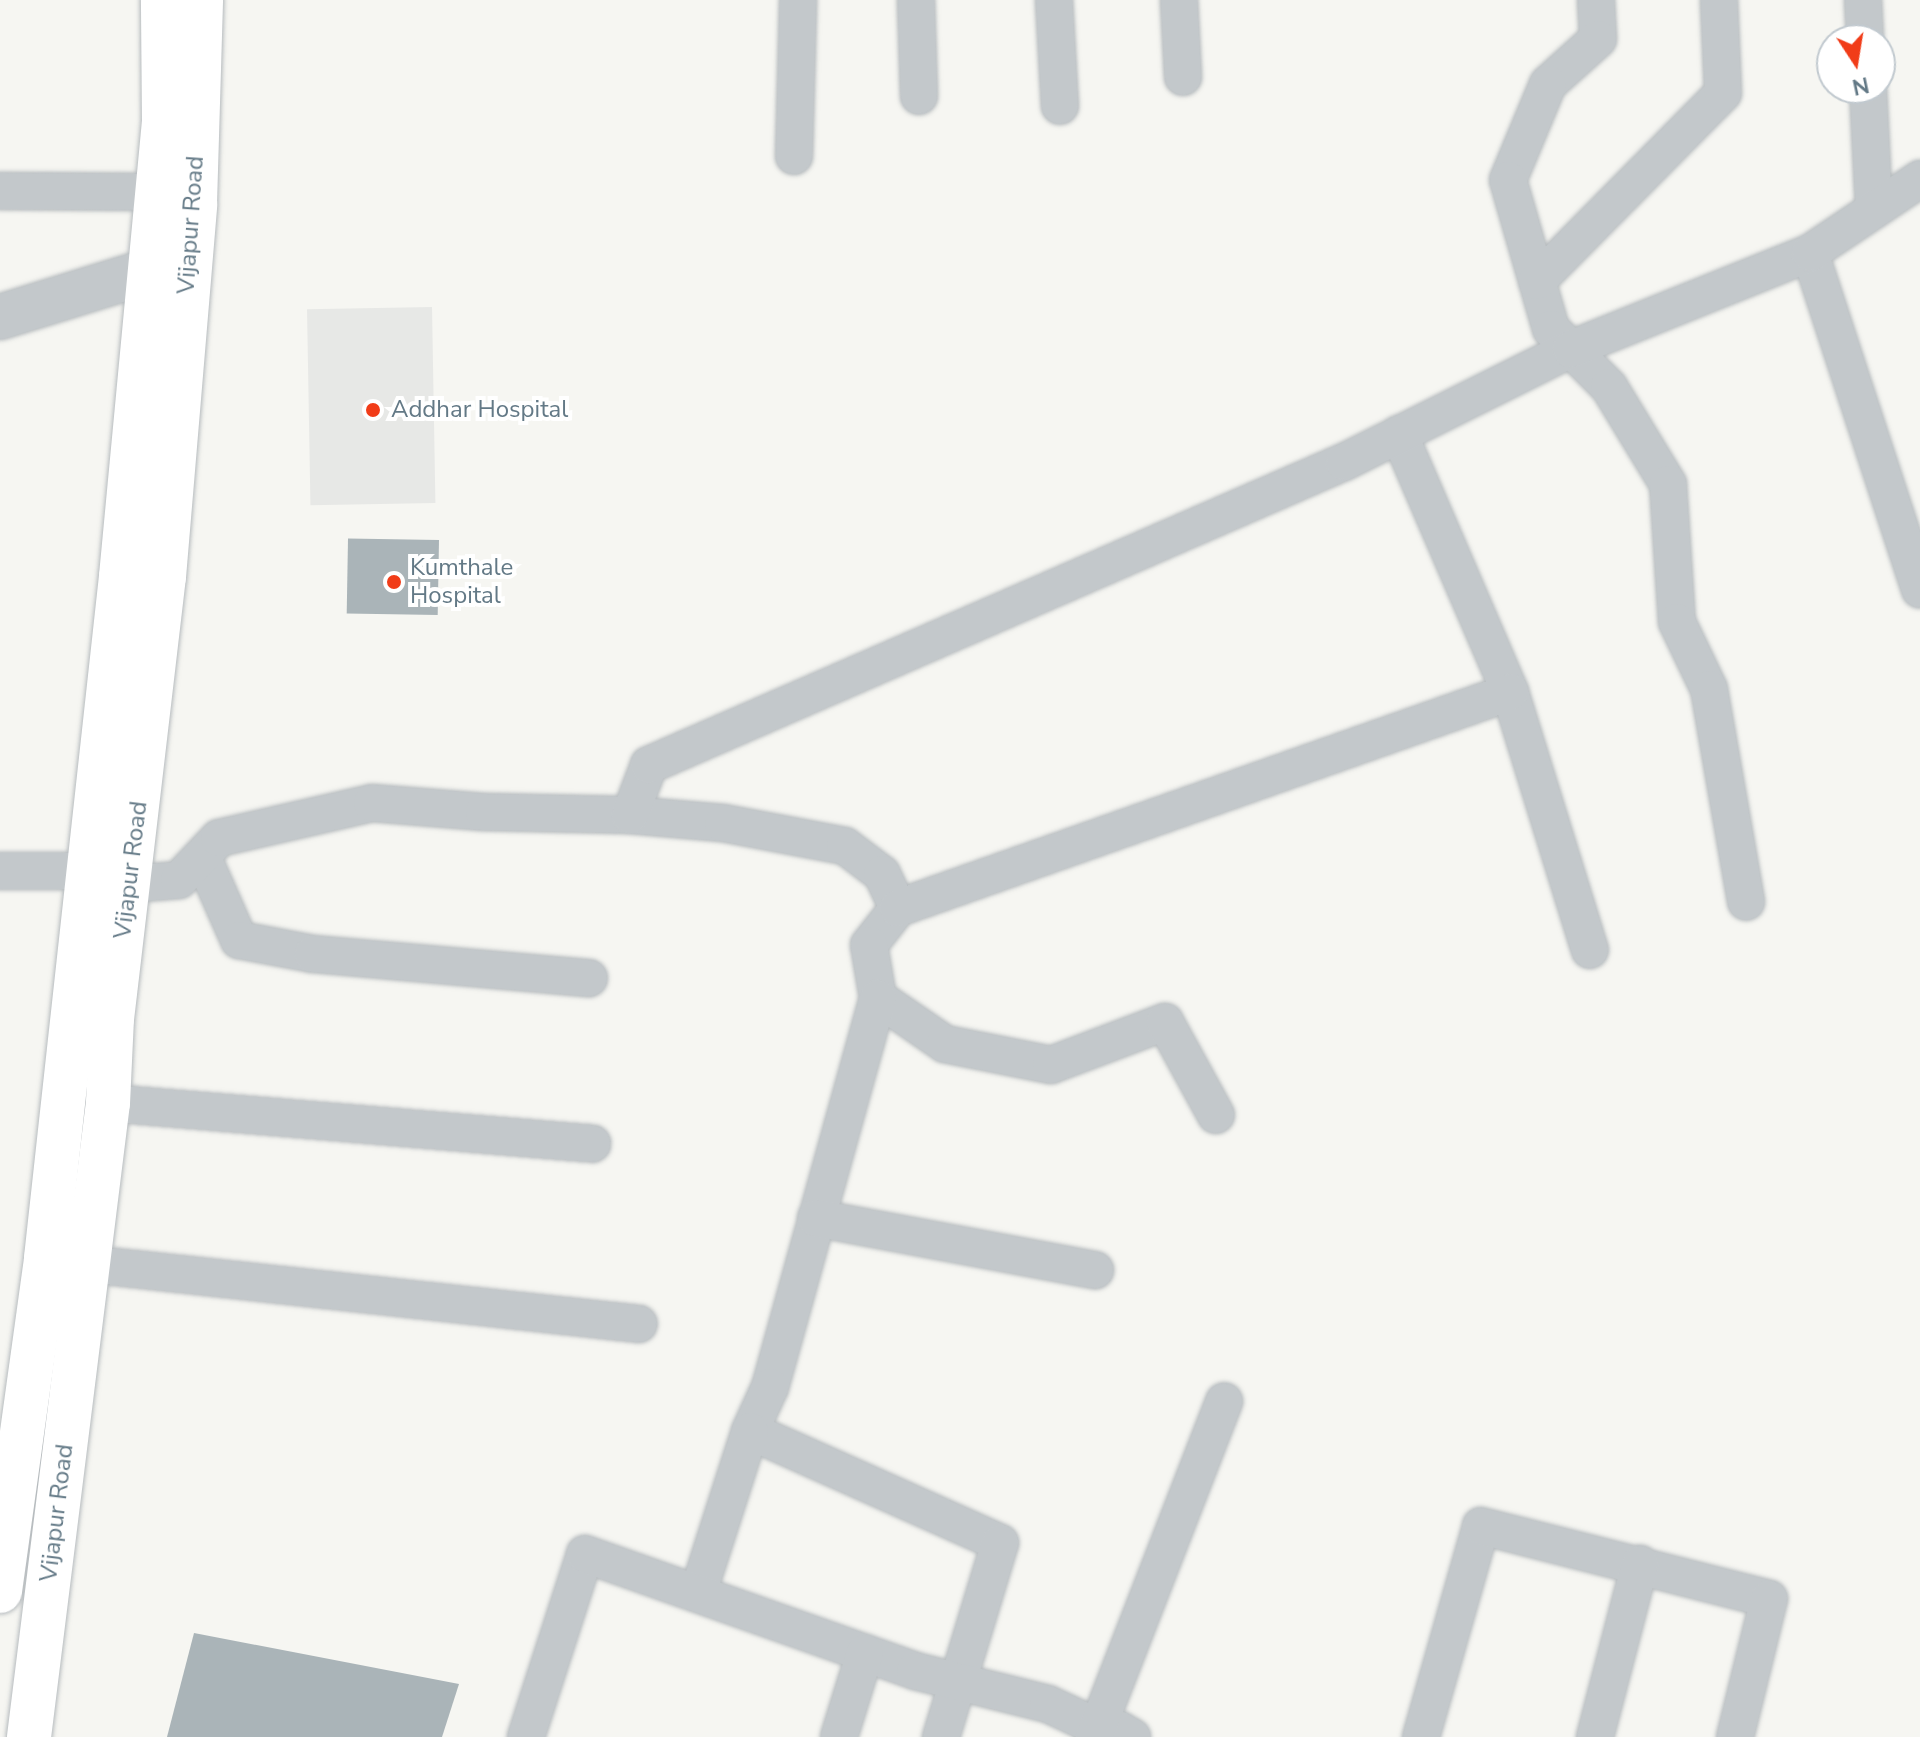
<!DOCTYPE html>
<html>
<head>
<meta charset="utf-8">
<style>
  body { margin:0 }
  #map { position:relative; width:1920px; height:1737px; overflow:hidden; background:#f6f6f2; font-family:"Nunito Sans",sans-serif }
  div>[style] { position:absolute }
  .built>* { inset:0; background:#e7e8e6; transform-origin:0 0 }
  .building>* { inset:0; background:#aab4b8; transform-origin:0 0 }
  .roads { filter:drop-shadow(0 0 2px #b6bbbe) drop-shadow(0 0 2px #b6bbbe) }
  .minor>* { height:36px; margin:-18px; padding:0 18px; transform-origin:18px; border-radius:18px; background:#c3c8cb }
  .tertiary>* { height:44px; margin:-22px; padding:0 22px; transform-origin:22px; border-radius:22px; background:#c3c8cb }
  .primary>* { height:44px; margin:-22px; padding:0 22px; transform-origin:22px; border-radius:22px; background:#fff }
  .dots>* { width:22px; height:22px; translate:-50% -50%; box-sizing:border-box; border:4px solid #fff; border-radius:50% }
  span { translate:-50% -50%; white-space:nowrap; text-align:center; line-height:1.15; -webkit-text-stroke:8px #fff; paint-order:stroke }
  .street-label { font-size:24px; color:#637986 }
  .poi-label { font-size:24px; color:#637986 }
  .left { translate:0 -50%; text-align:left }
  .north { position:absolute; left:1816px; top:24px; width:80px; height:80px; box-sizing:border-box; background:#fff; border:2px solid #c1c9cf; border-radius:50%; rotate:168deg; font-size:22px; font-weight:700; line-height:32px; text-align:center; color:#637986 }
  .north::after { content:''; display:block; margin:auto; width:28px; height:36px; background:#f13c18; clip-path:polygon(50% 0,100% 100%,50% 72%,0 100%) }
</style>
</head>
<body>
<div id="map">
  <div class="built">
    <i style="left:432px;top:307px;width:196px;height:125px;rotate:89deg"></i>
  </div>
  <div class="building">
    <i style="left:439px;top:540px;width:75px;height:91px;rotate:91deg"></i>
    <i style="clip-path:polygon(194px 1633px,459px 1684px,442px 1737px,167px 1737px)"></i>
  </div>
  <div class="roads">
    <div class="minor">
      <i style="left:916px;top:0;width:96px;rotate:88.2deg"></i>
      <i style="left:1054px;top:0;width:106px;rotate:86.8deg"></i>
      <i style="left:1179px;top:0;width:77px;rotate:87deg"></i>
      <i style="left:1596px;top:0;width:39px;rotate:87deg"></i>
      <i style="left:1598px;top:39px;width:67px;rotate:138deg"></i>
      <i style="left:1548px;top:84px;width:104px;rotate:112.6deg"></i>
      <i style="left:1508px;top:180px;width:155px;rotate:73.9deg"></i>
      <i style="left:1551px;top:329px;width:82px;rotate:45deg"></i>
      <i style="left:1609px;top:387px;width:114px;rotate:58.7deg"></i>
      <i style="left:1668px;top:484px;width:138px;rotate:86.3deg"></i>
      <i style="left:1677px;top:622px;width:74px;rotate:64.5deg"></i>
      <i style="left:1709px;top:689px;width:216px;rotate:80.1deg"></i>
      <i style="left:1863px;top:0;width:40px;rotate:87.1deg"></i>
      <i style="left:1868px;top:88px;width:122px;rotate:87.2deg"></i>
      <i style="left:794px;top:156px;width:156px;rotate:-88.5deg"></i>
      <i style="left:0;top:191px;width:158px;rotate:0.4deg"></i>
      <i style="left:1810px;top:253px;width:354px;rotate:71.9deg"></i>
      <i style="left:1537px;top:281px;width:264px;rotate:-45.3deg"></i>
      <i style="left:1723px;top:93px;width:93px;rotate:-92.5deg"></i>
      <i style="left:1399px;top:434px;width:281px;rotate:66.7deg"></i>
      <i style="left:1510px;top:692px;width:270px;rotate:72.8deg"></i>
      <i style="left:630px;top:815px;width:93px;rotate:4.9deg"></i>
      <i style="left:723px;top:823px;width:124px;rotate:10.7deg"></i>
      <i style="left:845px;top:846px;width:46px;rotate:37.1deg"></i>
      <i style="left:882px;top:874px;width:38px;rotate:65deg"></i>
      <i style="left:898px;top:908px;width:47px;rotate:128.1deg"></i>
      <i style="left:869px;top:945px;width:54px;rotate:80.4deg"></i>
      <i style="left:878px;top:998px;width:81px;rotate:34.5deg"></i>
      <i style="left:945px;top:1044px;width:108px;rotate:11.2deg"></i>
      <i style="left:1051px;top:1065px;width:122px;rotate:-20.7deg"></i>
      <i style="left:1165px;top:1022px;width:106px;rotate:61.3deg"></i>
      <i style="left:202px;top:856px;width:92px;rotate:66.2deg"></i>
      <i style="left:239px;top:940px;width:75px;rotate:10.7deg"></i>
      <i style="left:313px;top:954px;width:277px;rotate:5deg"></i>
      <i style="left:0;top:871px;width:87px"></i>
      <i style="left:87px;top:871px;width:46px;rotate:16.5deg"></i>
      <i style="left:131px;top:884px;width:48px;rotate:-4.8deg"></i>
      <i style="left:179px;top:880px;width:58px;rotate:-46.4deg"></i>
      <i style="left:219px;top:838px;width:157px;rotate:-12.9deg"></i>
      <i style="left:372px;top:803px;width:112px;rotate:4.6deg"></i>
      <i style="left:484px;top:812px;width:146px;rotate:1.2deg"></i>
      <i style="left:630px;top:815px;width:53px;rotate:-69.2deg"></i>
      <i style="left:649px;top:765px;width:758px;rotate:-23.56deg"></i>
      <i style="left:1344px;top:462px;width:254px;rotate:-26.5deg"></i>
      <i style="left:1571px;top:349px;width:258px;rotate:-21.9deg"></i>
      <i style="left:1810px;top:253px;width:133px;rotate:-33.9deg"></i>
      <i style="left:898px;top:908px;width:649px;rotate:-19.44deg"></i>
      <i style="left:878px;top:998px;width:404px;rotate:105.5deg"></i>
      <i style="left:770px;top:1387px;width:48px;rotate:114.4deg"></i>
      <i style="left:750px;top:1431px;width:274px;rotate:24.1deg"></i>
      <i style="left:1000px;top:1543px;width:203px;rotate:106.9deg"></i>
      <i style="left:108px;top:1103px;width:486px;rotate:4.8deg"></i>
      <i style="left:816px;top:1218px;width:284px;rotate:10.6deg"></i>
      <i style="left:88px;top:1264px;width:554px;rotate:6.21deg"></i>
      <i style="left:698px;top:1593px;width:170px;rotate:-72.2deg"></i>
      <i style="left:526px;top:1737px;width:192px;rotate:-72.1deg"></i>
      <i style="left:585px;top:1554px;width:350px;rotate:19.5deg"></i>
      <i style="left:915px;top:1671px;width:137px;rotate:13.9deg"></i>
      <i style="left:1048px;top:1704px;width:54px;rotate:25.1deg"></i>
      <i style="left:1097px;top:1727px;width:23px;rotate:7deg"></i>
      <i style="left:1120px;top:1730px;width:14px;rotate:30deg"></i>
      <i style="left:839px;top:1737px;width:88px;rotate:-72.8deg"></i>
      <i style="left:1094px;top:1737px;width:360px;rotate:-68.8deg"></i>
      <i style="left:1421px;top:1737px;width:219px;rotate:-74.1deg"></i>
      <i style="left:1481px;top:1526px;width:297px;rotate:14.2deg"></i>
      <i style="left:1769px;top:1599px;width:142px;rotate:103.8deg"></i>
      <i style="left:1595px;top:1737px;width:179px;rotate:-75.4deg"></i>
    </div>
    <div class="tertiary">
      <i style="left:0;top:317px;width:159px;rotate:-17.2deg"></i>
      <i style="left:152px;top:270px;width:33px"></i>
    </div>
    <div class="primary">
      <i style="left:0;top:1591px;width:336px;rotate:-82.1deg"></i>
      <i style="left:46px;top:1258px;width:686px;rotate:-83.72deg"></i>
      <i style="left:121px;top:576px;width:454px;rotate:-84.6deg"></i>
      <i style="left:164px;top:124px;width:124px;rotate:-90.5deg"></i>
      <i style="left:29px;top:1737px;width:639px;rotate:-82.9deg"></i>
      <i style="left:108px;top:1103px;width:84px;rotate:-87.3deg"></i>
      <i style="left:112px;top:1019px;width:445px;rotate:-83.3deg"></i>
      <i style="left:164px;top:577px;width:374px;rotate:-85.2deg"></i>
      <i style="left:195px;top:204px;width:204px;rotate:-88.3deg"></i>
    </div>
  </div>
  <div class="dots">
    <i style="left:373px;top:410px;background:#f13c18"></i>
    <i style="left:394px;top:582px;background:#f13c18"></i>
  </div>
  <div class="street-label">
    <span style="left:191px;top:225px;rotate:-86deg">Vijapur Road</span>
    <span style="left:131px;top:870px;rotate:-83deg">Vijapur Road</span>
    <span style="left:57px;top:1513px;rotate:-83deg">Vijapur Road</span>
  </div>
  <div class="poi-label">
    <span class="left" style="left:391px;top:410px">Addhar Hospital</span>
    <span class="left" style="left:410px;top:582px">Kumthale<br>Hospital</span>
  </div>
  <div class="north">N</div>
</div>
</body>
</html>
